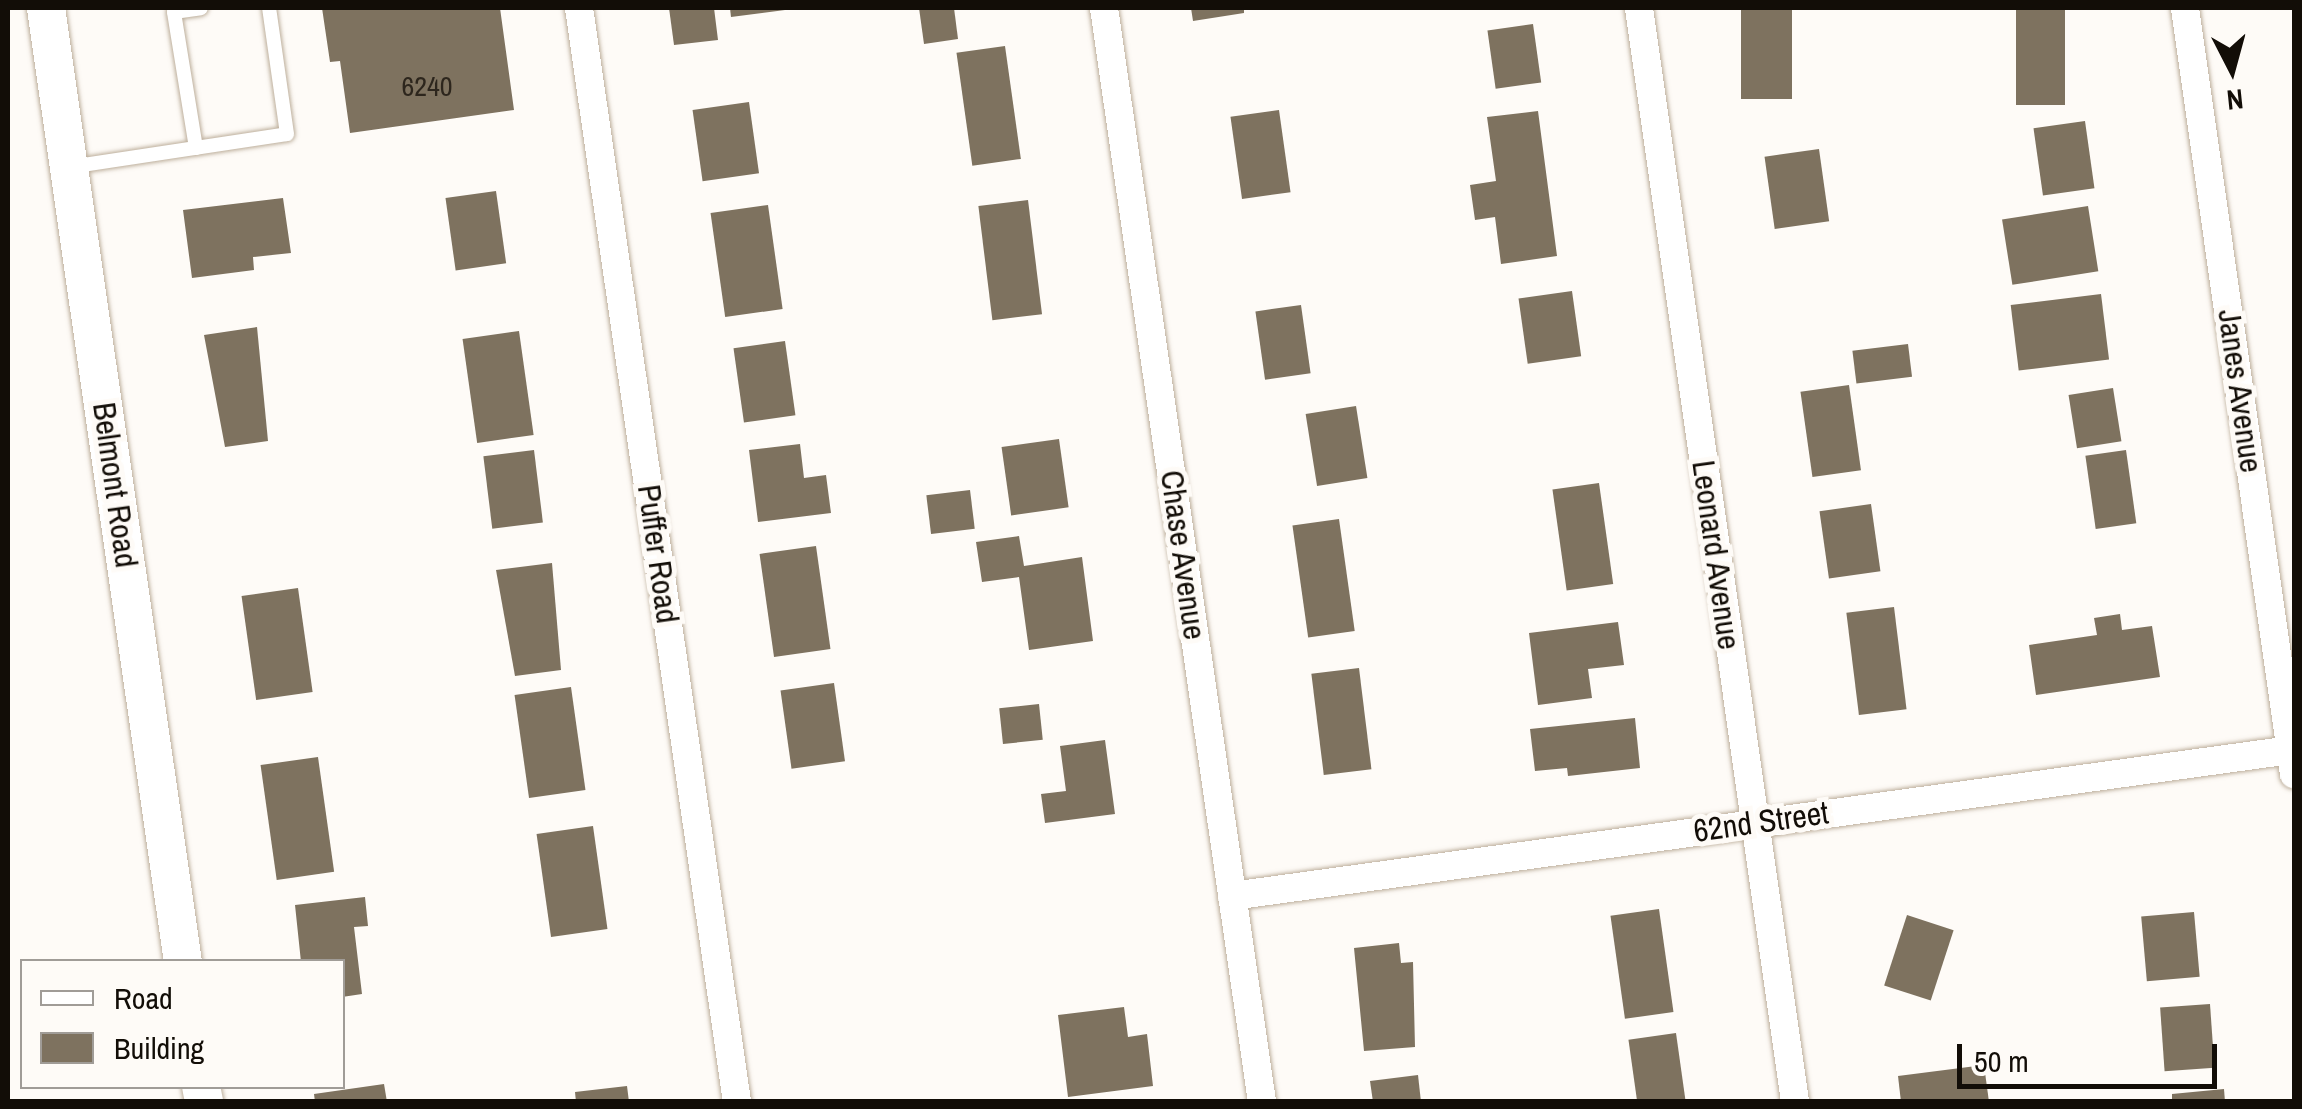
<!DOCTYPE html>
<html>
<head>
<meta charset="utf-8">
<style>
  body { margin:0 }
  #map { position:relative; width:2302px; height:1109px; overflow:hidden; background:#fefbf7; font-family:"Archivo Narrow",sans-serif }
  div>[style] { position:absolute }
  .building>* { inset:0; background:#7e725f; transform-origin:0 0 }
  .roads { filter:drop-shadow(0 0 2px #bdaf9c) drop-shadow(0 0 2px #bdaf9c) }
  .lane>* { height:14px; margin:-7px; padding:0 7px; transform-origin:7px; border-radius:7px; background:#fff }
  .street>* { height:28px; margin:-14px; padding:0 14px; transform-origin:14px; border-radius:14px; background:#fff }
  .secondary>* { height:38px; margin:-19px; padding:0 19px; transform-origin:19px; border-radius:19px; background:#fff }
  span { translate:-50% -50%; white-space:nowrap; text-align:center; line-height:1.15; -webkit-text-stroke:10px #fefbf7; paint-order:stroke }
  .number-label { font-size:28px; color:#2d261d }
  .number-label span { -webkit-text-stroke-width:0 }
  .street-label { font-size:32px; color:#120d07 }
  .frame { position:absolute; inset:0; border:10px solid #120d07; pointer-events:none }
  .legend { position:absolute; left:20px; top:959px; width:325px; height:130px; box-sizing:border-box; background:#fefbf7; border:2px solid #a09c97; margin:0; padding:12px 18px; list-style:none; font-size:30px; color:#120d07 }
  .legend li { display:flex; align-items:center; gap:20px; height:50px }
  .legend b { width:50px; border:2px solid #a09c97 }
  .north { position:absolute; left:2182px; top:20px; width:100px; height:100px; -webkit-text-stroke:8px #fefbf7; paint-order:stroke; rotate:174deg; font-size:28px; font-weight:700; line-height:40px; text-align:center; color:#120d07 }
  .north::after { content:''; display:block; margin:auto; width:35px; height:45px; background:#120d07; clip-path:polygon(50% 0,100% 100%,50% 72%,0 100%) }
  .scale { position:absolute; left:1957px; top:1044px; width:260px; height:45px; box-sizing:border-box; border:5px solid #120d07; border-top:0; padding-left:12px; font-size:30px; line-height:35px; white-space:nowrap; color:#120d07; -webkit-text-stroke:8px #fefbf7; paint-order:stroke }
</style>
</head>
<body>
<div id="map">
  <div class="building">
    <i style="clip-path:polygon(322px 8px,500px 8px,514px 110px,350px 133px,340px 61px,330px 62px)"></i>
    <i style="clip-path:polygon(669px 8px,714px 8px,718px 40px,674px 45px)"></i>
    <i style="clip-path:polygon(730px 8px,785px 8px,785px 10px,731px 17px)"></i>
    <i style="clip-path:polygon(919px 8px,954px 8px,958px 39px,924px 44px)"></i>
    <i style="clip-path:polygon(1191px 8px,1244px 8px,1244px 13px,1193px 21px)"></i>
    <i style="left:1741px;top:8px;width:51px;height:91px"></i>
    <i style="left:2016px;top:8px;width:49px;height:97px"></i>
    <i style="left:1533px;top:24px;width:59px;height:46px;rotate:82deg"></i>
    <i style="left:1005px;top:46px;width:114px;height:49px;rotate:82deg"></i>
    <i style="left:749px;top:102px;width:72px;height:57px;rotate:82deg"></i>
    <i style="left:1279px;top:110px;width:83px;height:49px;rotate:82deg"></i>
    <i style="clip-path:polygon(1538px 111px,1557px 256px,1501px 264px,1495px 217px,1475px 220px,1470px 185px,1496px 181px,1487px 117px)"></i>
    <i style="left:2085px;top:121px;width:68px;height:52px;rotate:82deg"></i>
    <i style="left:1819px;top:149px;width:73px;height:55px;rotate:82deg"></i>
    <i style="left:496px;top:191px;width:73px;height:51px;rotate:82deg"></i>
    <i style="clip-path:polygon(283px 198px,291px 253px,253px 257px,254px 270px,192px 278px,183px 210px)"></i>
    <i style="left:1028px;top:200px;width:115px;height:50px;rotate:83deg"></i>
    <i style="left:768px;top:205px;width:105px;height:58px;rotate:82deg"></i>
    <i style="left:2088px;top:206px;width:66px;height:87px;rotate:81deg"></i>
    <i style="left:1572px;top:291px;width:66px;height:54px;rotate:82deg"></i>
    <i style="left:2101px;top:294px;width:66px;height:91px;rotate:83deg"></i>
    <i style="left:1301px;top:305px;width:69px;height:46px;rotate:82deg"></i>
    <i style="clip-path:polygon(257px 327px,268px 441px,225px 447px,204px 335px)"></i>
    <i style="left:519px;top:331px;width:105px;height:57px;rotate:82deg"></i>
    <i style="left:785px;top:341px;width:75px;height:52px;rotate:82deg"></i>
    <i style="left:1908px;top:344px;width:33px;height:56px;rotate:83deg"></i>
    <i style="left:1849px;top:385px;width:86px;height:49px;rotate:82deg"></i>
    <i style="left:2113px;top:388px;width:54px;height:45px;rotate:81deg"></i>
    <i style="left:1356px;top:406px;width:73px;height:51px;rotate:81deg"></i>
    <i style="left:1059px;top:439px;width:69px;height:58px;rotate:82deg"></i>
    <i style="clip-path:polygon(800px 444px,804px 478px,826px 475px,831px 513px,758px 522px,749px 450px)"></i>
    <i style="left:534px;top:450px;width:73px;height:51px;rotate:83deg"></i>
    <i style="left:2126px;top:450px;width:74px;height:41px;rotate:82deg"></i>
    <i style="left:1599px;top:483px;width:102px;height:47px;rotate:82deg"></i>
    <i style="left:970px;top:490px;width:39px;height:44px;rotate:83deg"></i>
    <i style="left:1871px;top:504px;width:68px;height:52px;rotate:82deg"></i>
    <i style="left:1339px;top:519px;width:113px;height:47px;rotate:82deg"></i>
    <i style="clip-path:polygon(1019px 536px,1024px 566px,1082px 557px,1093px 641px,1029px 650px,1019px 577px,982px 582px,976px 542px)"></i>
    <i style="left:816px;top:546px;width:104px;height:57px;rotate:82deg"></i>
    <i style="clip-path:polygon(552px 563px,561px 670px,515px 676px,496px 570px)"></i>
    <i style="left:298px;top:588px;width:105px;height:57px;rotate:82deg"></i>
    <i style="left:1894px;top:607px;width:103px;height:48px;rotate:83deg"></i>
    <i style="clip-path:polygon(2120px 614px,2122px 630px,2152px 626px,2160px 677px,2036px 695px,2029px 645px,2097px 635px,2094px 618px)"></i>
    <i style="clip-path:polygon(1618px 622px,1624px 665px,1588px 669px,1592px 698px,1538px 705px,1529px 633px)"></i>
    <i style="left:1359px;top:668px;width:102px;height:48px;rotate:83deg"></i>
    <i style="left:834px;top:683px;width:79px;height:54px;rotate:82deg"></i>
    <i style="left:571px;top:687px;width:104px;height:57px;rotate:82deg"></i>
    <i style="left:1039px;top:704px;width:36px;height:40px;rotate:84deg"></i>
    <i style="clip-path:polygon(1635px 718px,1640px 768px,1568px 776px,1567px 768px,1535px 771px,1530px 729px)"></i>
    <i style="clip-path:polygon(1105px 740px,1115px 814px,1045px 823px,1041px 794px,1066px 791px,1060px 746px)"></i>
    <i style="left:318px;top:757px;width:116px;height:58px;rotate:82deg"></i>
    <i style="left:593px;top:826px;width:104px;height:57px;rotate:82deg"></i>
    <i style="clip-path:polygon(365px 897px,368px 926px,354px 927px,362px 994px,342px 997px,342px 962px,301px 962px,295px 905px)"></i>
    <i style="left:1659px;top:909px;width:104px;height:49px;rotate:82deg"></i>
    <i style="left:2194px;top:912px;width:65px;height:53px;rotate:85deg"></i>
    <i style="left:1907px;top:915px;width:49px;height:74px;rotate:18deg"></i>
    <i style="clip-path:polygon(1399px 943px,1401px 963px,1413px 962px,1415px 1047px,1364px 1051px,1354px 948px)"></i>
    <i style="left:2210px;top:1004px;width:64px;height:50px;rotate:86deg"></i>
    <i style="clip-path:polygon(1124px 1007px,1128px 1037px,1147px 1034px,1153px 1086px,1068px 1097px,1058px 1015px)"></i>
    <i style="left:1676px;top:1033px;width:70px;height:48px;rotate:82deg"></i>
    <i style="clip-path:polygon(1984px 1065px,1989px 1102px,1901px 1102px,1898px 1076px)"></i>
    <i style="clip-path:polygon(1418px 1075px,1421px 1102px,1373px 1102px,1370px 1081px)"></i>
    <i style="clip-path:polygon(384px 1084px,387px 1102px,315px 1102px,314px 1094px)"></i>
    <i style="clip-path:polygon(627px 1086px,629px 1102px,576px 1102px,575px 1092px)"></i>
    <i style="clip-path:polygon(2224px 1089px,2225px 1102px,2172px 1102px,2172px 1094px)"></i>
  </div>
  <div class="roads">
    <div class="lane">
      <i style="left:196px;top:148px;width:138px;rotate:-99.2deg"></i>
      <i style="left:174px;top:12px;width:27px;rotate:-8deg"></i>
      <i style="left:69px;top:167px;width:220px;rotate:-8.6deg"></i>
      <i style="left:287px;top:134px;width:127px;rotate:-98.1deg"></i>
    </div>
    <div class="street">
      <i style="left:579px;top:8px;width:1105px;rotate:81.78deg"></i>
      <i style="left:1104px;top:8px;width:1105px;rotate:81.78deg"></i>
      <i style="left:1639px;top:8px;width:1105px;rotate:81.88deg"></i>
      <i style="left:2185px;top:8px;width:774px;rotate:81.9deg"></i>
      <i style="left:1232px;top:896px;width:1069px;rotate:-7.85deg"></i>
    </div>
    <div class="secondary">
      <i style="left:46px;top:8px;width:964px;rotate:81.83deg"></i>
      <i style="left:201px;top:1086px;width:16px;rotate:79deg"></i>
    </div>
  </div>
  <div class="number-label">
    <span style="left:427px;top:86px">6240</span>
  </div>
  <div class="street-label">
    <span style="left:2240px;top:391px;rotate:82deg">Janes Avenue</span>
    <span style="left:115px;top:485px;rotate:82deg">Belmont Road</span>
    <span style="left:658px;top:554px;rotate:82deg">Puffer Road</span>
    <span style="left:1183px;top:555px;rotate:82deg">Chase Avenue</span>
    <span style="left:1716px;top:555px;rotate:82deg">Leonard Avenue</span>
    <span style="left:1761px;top:822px;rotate:-8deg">62nd Street</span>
  </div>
  <div class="frame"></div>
  <ul class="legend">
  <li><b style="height:12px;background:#fff"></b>Road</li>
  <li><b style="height:28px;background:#7e725f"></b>Building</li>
  </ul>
  <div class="north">N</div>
  <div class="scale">50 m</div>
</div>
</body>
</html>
